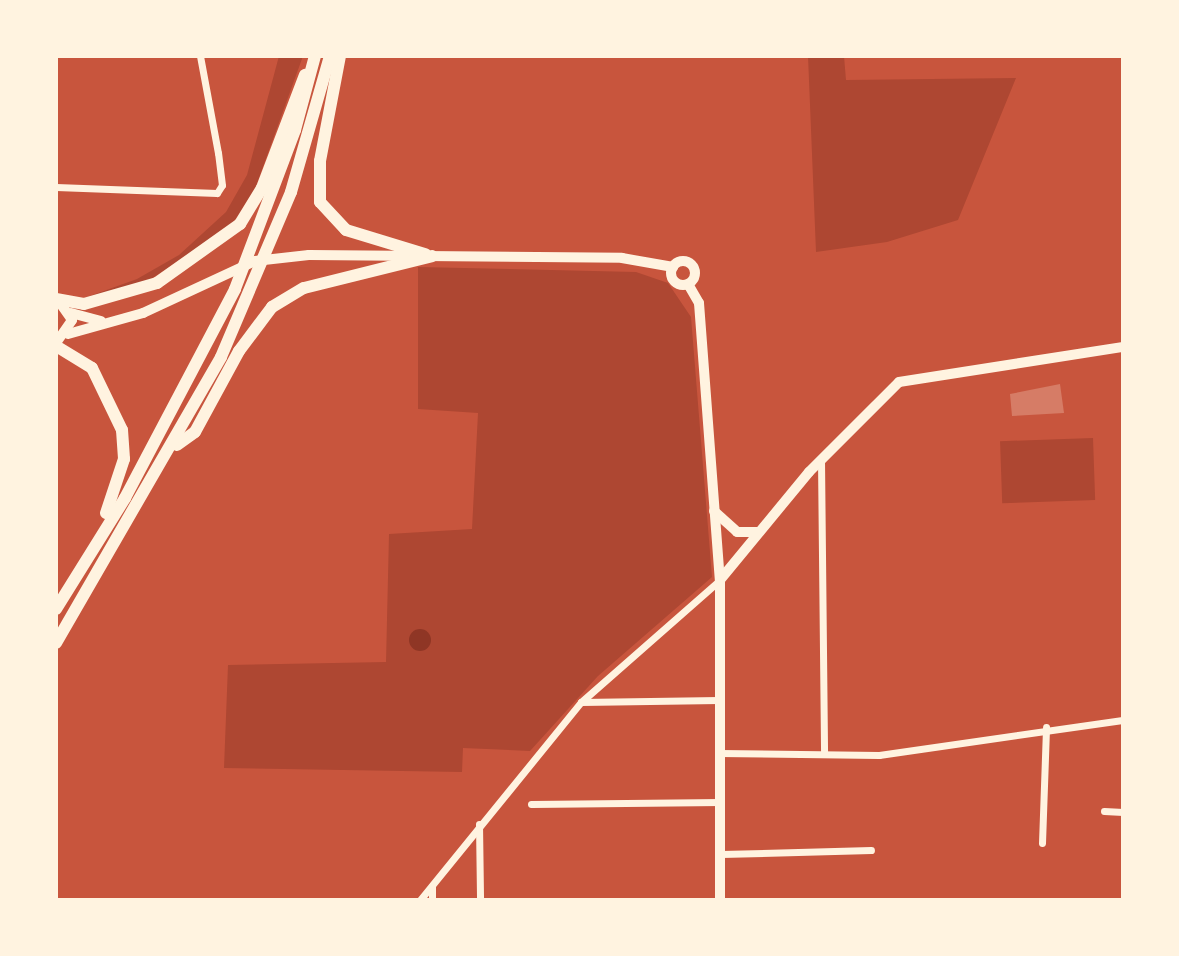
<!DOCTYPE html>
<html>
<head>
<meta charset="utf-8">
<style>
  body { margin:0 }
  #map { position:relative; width:1179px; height:956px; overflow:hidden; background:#c8553d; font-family:"Noto Serif",serif }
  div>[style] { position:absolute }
  .green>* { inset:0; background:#ae4732; transform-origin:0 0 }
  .water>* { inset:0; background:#8f3625 }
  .round { border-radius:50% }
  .building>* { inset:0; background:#d67c66 }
  .minor>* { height:7px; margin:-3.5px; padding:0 3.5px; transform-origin:3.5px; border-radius:3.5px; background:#fff3e0 }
  .tertiary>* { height:10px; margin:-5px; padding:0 5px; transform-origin:5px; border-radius:5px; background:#fff3e0 }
  .tertiary>.ring { margin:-5px; padding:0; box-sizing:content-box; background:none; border:10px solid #fff3e0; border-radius:50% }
  .trunk>* { height:12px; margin:-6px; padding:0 6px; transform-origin:6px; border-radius:6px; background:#fff3e0 }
  span { translate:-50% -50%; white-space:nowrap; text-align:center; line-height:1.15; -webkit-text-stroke:5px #fff3e0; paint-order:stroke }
  .frame { position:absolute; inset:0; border:58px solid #fff3e0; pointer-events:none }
</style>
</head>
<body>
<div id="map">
  <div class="green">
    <i style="clip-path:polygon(279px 56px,303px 56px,255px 189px,231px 226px,145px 283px,87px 297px,137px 279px,179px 255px,226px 212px,247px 175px)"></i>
    <i style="clip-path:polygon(808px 56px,844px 56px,846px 80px,1016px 78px,958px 220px,887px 242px,816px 252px)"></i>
    <i style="clip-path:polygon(418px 267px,636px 272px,668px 283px,691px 317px,712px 577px,598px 676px,530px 751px,463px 748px,462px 772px,224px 768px,228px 665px,386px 662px,389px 534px,472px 529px,478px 413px,418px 409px)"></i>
    <i style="left:1093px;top:438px;width:62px;height:93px;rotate:88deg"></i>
  </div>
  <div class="water">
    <i class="round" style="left:409px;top:629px;width:22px;height:22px"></i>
  </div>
  <div class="building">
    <i style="clip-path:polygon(1060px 384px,1064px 413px,1012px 416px,1010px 394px)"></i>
  </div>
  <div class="minor">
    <i style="left:56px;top:187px;width:161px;rotate:2.1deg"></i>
    <i style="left:217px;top:193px;width:9px;rotate:-58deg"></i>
    <i style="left:222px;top:185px;width:32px;rotate:-97deg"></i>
    <i style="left:218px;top:153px;width:99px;rotate:-100.5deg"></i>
    <i style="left:821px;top:460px;width:294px;rotate:89.4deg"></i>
    <i style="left:581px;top:702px;width:138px;rotate:-0.8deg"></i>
    <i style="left:719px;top:753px;width:160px;rotate:0.7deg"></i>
    <i style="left:879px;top:755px;width:246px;rotate:-8.2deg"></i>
    <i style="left:531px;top:804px;width:190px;rotate:-0.6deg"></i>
    <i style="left:1104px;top:811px;width:19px;rotate:3deg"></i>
    <i style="left:479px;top:824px;width:76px;rotate:89.2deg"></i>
    <i style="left:1042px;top:843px;width:116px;rotate:-88deg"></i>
    <i style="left:721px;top:854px;width:150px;rotate:-1.5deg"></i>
    <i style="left:432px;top:886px;width:14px;rotate:90deg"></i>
    <i style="left:420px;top:900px;width:255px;rotate:-50.9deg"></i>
    <i style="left:581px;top:702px;width:185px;rotate:-41.3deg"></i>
  </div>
  <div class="tertiary">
    <i class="ring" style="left:671px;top:261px;width:14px;height:14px"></i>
    <i style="left:688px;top:284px;width:22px;rotate:60deg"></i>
    <i style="left:699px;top:303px;width:278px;rotate:85.7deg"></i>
    <i style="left:720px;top:580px;width:320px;rotate:90deg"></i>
    <i style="left:71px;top:313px;width:31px;rotate:15deg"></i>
    <i style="left:68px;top:334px;width:78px;rotate:-15.6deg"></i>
    <i style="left:143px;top:313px;width:123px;rotate:-24.9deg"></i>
    <i style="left:255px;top:261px;width:54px;rotate:-6.3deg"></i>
    <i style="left:309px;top:255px;width:313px;rotate:0.5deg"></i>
    <i style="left:622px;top:258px;width:52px;rotate:10deg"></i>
    <i style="left:56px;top:343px;width:28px;rotate:-55deg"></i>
    <i style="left:72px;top:320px;width:24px;rotate:-125deg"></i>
    <i style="left:714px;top:511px;width:31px;rotate:42deg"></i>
    <i style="left:737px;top:532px;width:21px"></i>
    <i style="left:720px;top:580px;width:140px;rotate:-50.5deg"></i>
    <i style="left:809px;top:472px;width:127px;rotate:-45deg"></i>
    <i style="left:899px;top:382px;width:227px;rotate:-8.9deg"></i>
  </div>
  <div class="trunk">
    <i style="left:340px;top:56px;width:107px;rotate:100.8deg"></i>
    <i style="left:320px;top:161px;width:41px;rotate:90deg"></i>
    <i style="left:320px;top:202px;width:38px;rotate:47deg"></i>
    <i style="left:346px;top:230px;width:83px;rotate:16.9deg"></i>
    <i style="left:56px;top:299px;width:28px;rotate:10deg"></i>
    <i style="left:84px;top:304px;width:76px;rotate:-16deg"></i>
    <i style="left:157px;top:283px;width:102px;rotate:-35.4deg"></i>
    <i style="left:240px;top:224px;width:42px;rotate:-58.6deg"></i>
    <i style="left:262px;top:188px;width:121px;rotate:-69.2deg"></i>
    <i style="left:56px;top:346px;width:42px;rotate:31.4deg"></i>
    <i style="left:92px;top:368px;width:69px;rotate:64.2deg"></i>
    <i style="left:122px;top:430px;width:29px;rotate:86deg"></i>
    <i style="left:124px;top:459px;width:57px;rotate:108.4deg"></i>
    <i style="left:177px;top:445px;width:22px;rotate:-36deg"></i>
    <i style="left:195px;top:432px;width:92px;rotate:-61.5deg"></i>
    <i style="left:239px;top:351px;width:55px;rotate:-53.1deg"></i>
    <i style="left:272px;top:307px;width:37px;rotate:-31deg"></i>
    <i style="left:304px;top:288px;width:132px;rotate:-14deg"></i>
    <i style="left:56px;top:609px;width:131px;rotate:-58.1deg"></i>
    <i style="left:125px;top:498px;width:236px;rotate:-62.2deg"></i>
    <i style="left:235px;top:289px;width:170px;rotate:-69.3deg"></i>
    <i style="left:295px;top:130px;width:77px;rotate:-74.9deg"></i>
    <i style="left:56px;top:643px;width:330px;rotate:-60deg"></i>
    <i style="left:221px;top:357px;width:179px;rotate:-67deg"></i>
    <i style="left:291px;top:192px;width:141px;rotate:-74deg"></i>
  </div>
  <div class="frame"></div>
</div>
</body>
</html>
